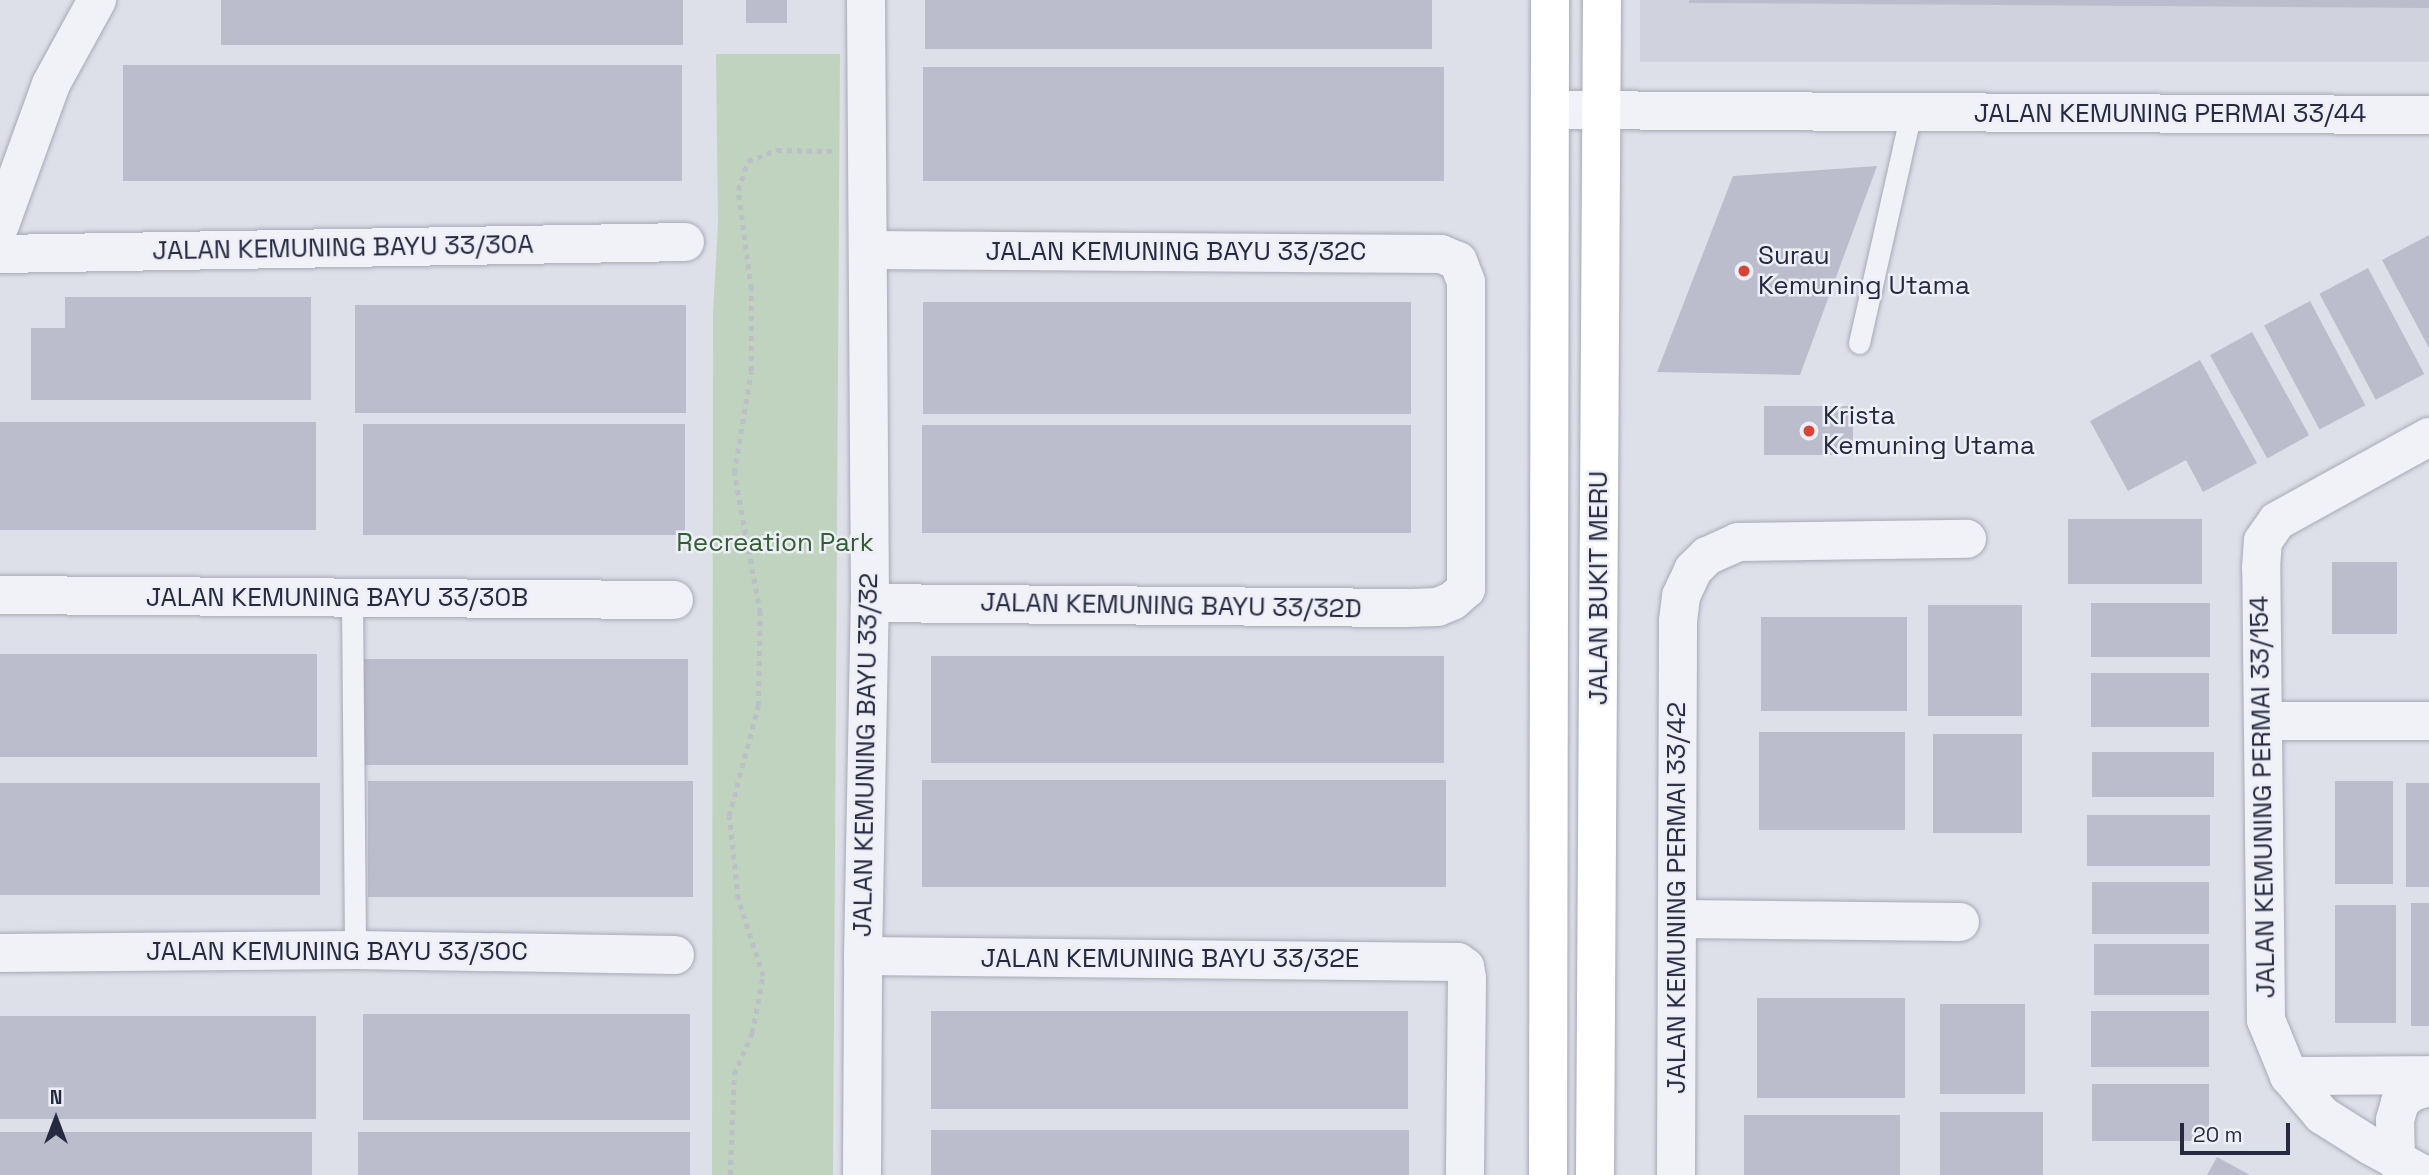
<!DOCTYPE html>
<html>
<head>
<meta charset="utf-8">
<style>
  body { margin:0 }
  #map { position:relative; width:2429px; height:1175px; overflow:hidden; background:#dee0e9; font-family:"Space Grotesk",sans-serif }
  div>[style] { position:absolute }
  .built>* { inset:0; background:#d0d2de; transform-origin:0 0 }
  .green>* { inset:0; background:#bfd3be }
  .building>* { inset:0; background:#bbbdcc; transform-origin:0 0 }
  .path>* { height:4.5px; margin-top:-2.25px; transform-origin:0; background:repeating-linear-gradient(90deg,#bcbec8 0 5px,transparent 0 10px) }
  .roads { filter:drop-shadow(0 0 2px #a7a9b7) drop-shadow(0 0 2px #a7a9b7) }
  .service>* { height:21px; margin:-10.5px; padding:0 10.5px; transform-origin:10.5px; border-radius:10.5px; background:#f1f2f7 }
  .minor>* { height:38px; margin:-19px; padding:0 19px; transform-origin:19px; border-radius:19px; background:#f1f2f7 }
  .secondary>* { height:38px; margin:-19px; padding:0 19px; transform-origin:19px; border-radius:19px; background:#fff }
  .dots>* { width:19px; height:19px; translate:-50% -50%; box-sizing:border-box; border:4px solid #eeeff6; border-radius:50% }
  span { translate:-50% -50%; white-space:nowrap; text-align:center; line-height:1.15; -webkit-text-stroke:5px #eeeff6; paint-order:stroke }
  .street-label { font-size:26px; color:#262a41 }
  .poi-label { font-size:26px; color:#262a41 }
  .left { translate:0 -50%; text-align:left }
  .park-label { font-size:26px; color:#325e33 }
  .north { position:absolute; left:21px; top:1084px; width:70px; height:70px; -webkit-text-stroke:5px #eeeff6; paint-order:stroke; rotate:0deg; font-size:19px; font-weight:700; line-height:28px; text-align:center; color:#262a41 }
  .north::after { content:''; display:block; margin:auto; width:24px; height:32px; background:#262a41; clip-path:polygon(50% 0,100% 100%,50% 72%,0 100%) }
  .scale { position:absolute; left:2180px; top:1123px; width:110px; height:32px; box-sizing:border-box; border:4px solid #262a41; border-top:0; padding-left:9px; font-size:21px; line-height:24px; white-space:nowrap; color:#262a41; -webkit-text-stroke:5px #eeeff6; paint-order:stroke }
</style>
</head>
<body>
<div id="map">
  <div class="built">
    <i style="left:1640px;top:0;width:789px;height:62px"></i>
  </div>
  <div class="green">
    <i style="clip-path:polygon(716px 54px,840px 54px,833px 1175px,712px 1175px,713px 313px,718px 223px)"></i>
  </div>
  <div class="building">
    <i style="left:221px;top:0;width:462px;height:45px"></i>
    <i style="left:746px;top:0;width:41px;height:23px"></i>
    <i style="left:925px;top:0;width:507px;height:49px"></i>
    <i style="clip-path:polygon(1689px 0,2429px 0,2429px 8px,1689px 3px)"></i>
    <i style="left:123px;top:65px;width:559px;height:116px"></i>
    <i style="left:923px;top:67px;width:521px;height:114px"></i>
    <i style="clip-path:polygon(1877px 166px,1800px 375px,1657px 372px,1733px 176px)"></i>
    <i style="clip-path:polygon(2429px 235px,2429px 348px,2382px 260px)"></i>
    <i style="left:2368px;top:268px;width:120px;height:55px;rotate:62deg"></i>
    <i style="clip-path:polygon(65px 297px,311px 297px,311px 400px,31px 400px,31px 328px,65px 328px)"></i>
    <i style="left:2310px;top:301px;width:118px;height:52px;rotate:62deg"></i>
    <i style="left:923px;top:302px;width:488px;height:112px"></i>
    <i style="left:355px;top:305px;width:331px;height:108px"></i>
    <i style="left:2252px;top:332px;width:118px;height:48px;rotate:61deg"></i>
    <i style="clip-path:polygon(2200px 360px,2257px 463px,2203px 492px,2186px 460px,2128px 491px,2090px 421px)"></i>
    <i style="left:1853px;top:406px;width:49px;height:89px;rotate:90deg"></i>
    <i style="left:0;top:422px;width:316px;height:108px"></i>
    <i style="left:363px;top:424px;width:322px;height:111px"></i>
    <i style="left:922px;top:425px;width:489px;height:108px"></i>
    <i style="left:2068px;top:519px;width:134px;height:65px"></i>
    <i style="left:2332px;top:562px;width:65px;height:72px"></i>
    <i style="left:2091px;top:603px;width:119px;height:54px"></i>
    <i style="left:1928px;top:605px;width:94px;height:111px"></i>
    <i style="left:1761px;top:617px;width:146px;height:94px"></i>
    <i style="left:0;top:654px;width:317px;height:103px"></i>
    <i style="left:931px;top:656px;width:513px;height:107px"></i>
    <i style="left:363px;top:659px;width:325px;height:106px"></i>
    <i style="left:2091px;top:673px;width:118px;height:54px"></i>
    <i style="left:1759px;top:732px;width:146px;height:98px"></i>
    <i style="left:1933px;top:734px;width:89px;height:99px"></i>
    <i style="left:2092px;top:752px;width:122px;height:45px"></i>
    <i style="left:922px;top:780px;width:524px;height:107px"></i>
    <i style="left:368px;top:781px;width:325px;height:116px"></i>
    <i style="left:2335px;top:781px;width:58px;height:103px"></i>
    <i style="left:0;top:783px;width:320px;height:112px"></i>
    <i style="left:2406px;top:783px;width:23px;height:104px"></i>
    <i style="left:2087px;top:815px;width:123px;height:51px"></i>
    <i style="left:2092px;top:882px;width:117px;height:52px"></i>
    <i style="left:2411px;top:903px;width:18px;height:123px"></i>
    <i style="left:2335px;top:905px;width:61px;height:118px"></i>
    <i style="left:2094px;top:944px;width:115px;height:51px"></i>
    <i style="left:1757px;top:998px;width:148px;height:100px"></i>
    <i style="left:1940px;top:1004px;width:85px;height:90px"></i>
    <i style="left:931px;top:1011px;width:477px;height:98px"></i>
    <i style="left:2091px;top:1011px;width:118px;height:56px"></i>
    <i style="left:363px;top:1014px;width:327px;height:106px"></i>
    <i style="left:0;top:1016px;width:316px;height:103px"></i>
    <i style="left:2092px;top:1084px;width:117px;height:57px"></i>
    <i style="left:1940px;top:1112px;width:103px;height:63px"></i>
    <i style="left:1744px;top:1115px;width:156px;height:60px"></i>
    <i style="left:931px;top:1130px;width:478px;height:45px"></i>
    <i style="left:0;top:1132px;width:312px;height:43px"></i>
    <i style="left:358px;top:1132px;width:332px;height:43px"></i>
    <i style="clip-path:polygon(2217px 1157px,2250px 1175px,2207px 1175px)"></i>
  </div>
  <div class="path">
    <i style="left:730px;top:1175px;width:101px;rotate:-87.7deg"></i>
    <i style="left:734px;top:1074px;width:45px;rotate:-66.3deg"></i>
    <i style="left:752px;top:1033px;width:58px;rotate:-79.1deg"></i>
    <i style="left:763px;top:976px;width:81px;rotate:-108deg"></i>
    <i style="left:738px;top:899px;width:83px;rotate:-96.2deg"></i>
    <i style="left:729px;top:816px;width:114px;rotate:-75.2deg"></i>
    <i style="left:758px;top:706px;width:93px;rotate:-88.8deg"></i>
    <i style="left:760px;top:613px;width:142px;rotate:-100.5deg"></i>
    <i style="left:734px;top:473px;width:103px;rotate:-80.5deg"></i>
    <i style="left:751px;top:371px;width:82px;rotate:-90deg"></i>
    <i style="left:751px;top:289px;width:100px;rotate:-97.5deg"></i>
    <i style="left:738px;top:190px;width:31px;rotate:-71deg"></i>
    <i style="left:748px;top:161px;width:31px;rotate:-21deg"></i>
    <i style="left:777px;top:150px;width:55px;rotate:1deg"></i>
  </div>
  <div class="roads">
    <div class="service">
      <i style="left:1859px;top:343px;width:236px;rotate:-77.3deg"></i>
      <i style="left:352px;top:599px;width:351px;rotate:89.5deg"></i>
    </div>
    <div class="minor">
      <i style="left:1551px;top:110px;width:878px;rotate:0.33deg"></i>
      <i style="left:0;top:225px;width:150px;rotate:-70.1deg"></i>
      <i style="left:51px;top:84px;width:96px;rotate:-61.3deg"></i>
      <i style="left:869px;top:250px;width:572px;rotate:0.4deg"></i>
      <i style="left:1441px;top:254px;width:18px;rotate:22deg"></i>
      <i style="left:1458px;top:261px;width:22px;rotate:69deg"></i>
      <i style="left:1466px;top:282px;width:307px;rotate:90deg"></i>
      <i style="left:1466px;top:589px;width:18px;rotate:139deg"></i>
      <i style="left:1452px;top:601px;width:15px;rotate:157deg"></i>
      <i style="left:1438px;top:607px;width:32px;rotate:178deg"></i>
      <i style="left:1406px;top:608px;width:536px;rotate:-179.47deg"></i>
      <i style="left:0;top:254px;width:685px;rotate:-1deg"></i>
      <i style="left:0;top:595px;width:674px;rotate:0.43deg"></i>
      <i style="left:2263px;top:721px;width:166px"></i>
      <i style="left:1677px;top:919px;width:283px;rotate:0.6deg"></i>
      <i style="left:0;top:953px;width:355px;rotate:-0.5deg"></i>
      <i style="left:355px;top:950px;width:320px;rotate:0.9deg"></i>
      <i style="left:863px;top:956px;width:595px;rotate:0.58deg"></i>
      <i style="left:1458px;top:962px;width:9px;rotate:36deg"></i>
      <i style="left:1465px;top:967px;width:11px;rotate:80deg"></i>
      <i style="left:1467px;top:978px;width:197px;rotate:90.6deg"></i>
      <i style="left:2289px;top:1076px;width:140px;rotate:-0.4deg"></i>
      <i style="left:2396px;top:1161px;width:41px;rotate:-91.4deg"></i>
      <i style="left:2395px;top:1120px;width:19px;rotate:-74deg"></i>
      <i style="left:2400px;top:1102px;width:16px;rotate:-40deg"></i>
      <i style="left:2412px;top:1092px;width:18px;rotate:-16deg"></i>
      <i style="left:862px;top:1175px;width:219px;rotate:-89.7deg"></i>
      <i style="left:863px;top:956px;width:353px;rotate:-88.9deg"></i>
      <i style="left:870px;top:603px;width:603px;rotate:-90.38deg"></i>
      <i style="left:1676px;top:1175px;width:554px;rotate:-89.79deg"></i>
      <i style="left:1678px;top:621px;width:25px;rotate:-83deg"></i>
      <i style="left:1681px;top:596px;width:29px;rotate:-65deg"></i>
      <i style="left:1693px;top:570px;width:20px;rotate:-45deg"></i>
      <i style="left:1707px;top:556px;width:34px;rotate:-24deg"></i>
      <i style="left:1738px;top:542px;width:229px;rotate:-0.8deg"></i>
      <i style="left:2424px;top:1175px;width:60px;rotate:-151.3deg"></i>
      <i style="left:2371px;top:1146px;width:58px;rotate:-147.7deg"></i>
      <i style="left:2322px;top:1115px;width:51px;rotate:-130.2deg"></i>
      <i style="left:2289px;top:1076px;width:61px;rotate:-112.3deg"></i>
      <i style="left:2266px;top:1020px;width:452px;rotate:-90.6deg"></i>
      <i style="left:2261px;top:568px;width:27px;rotate:-86deg"></i>
      <i style="left:2263px;top:541px;width:24px;rotate:-55deg"></i>
      <i style="left:2277px;top:521px;width:174px;rotate:-28.9deg"></i>
    </div>
    <div class="secondary">
      <i style="left:1548px;top:1175px;width:1175px;rotate:-89.9deg"></i>
      <i style="left:1595px;top:1175px;width:1175px;rotate:-89.66deg"></i>
    </div>
  </div>
  <div class="dots">
    <i style="left:1744px;top:271px;background:#d84439"></i>
    <i style="left:1809px;top:431px;background:#d84439"></i>
  </div>
  <div class="street-label">
    <span style="left:2170px;top:114px">JALAN KEMUNING PERMAI 33/44</span>
    <span style="left:343px;top:248px;rotate:-1deg">JALAN KEMUNING BAYU 33/30A</span>
    <span style="left:1176px;top:252px">JALAN KEMUNING BAYU 33/32C</span>
    <span style="left:1599px;top:588px;rotate:-90deg">JALAN BUKIT MERU</span>
    <span style="left:337px;top:598px">JALAN KEMUNING BAYU 33/30B</span>
    <span style="left:1171px;top:606px;rotate:1deg">JALAN KEMUNING BAYU 33/32D</span>
    <span style="left:866px;top:755px;rotate:-89deg">JALAN KEMUNING BAYU 33/32</span>
    <span style="left:2263px;top:797px;rotate:-91deg">JALAN KEMUNING PERMAI 33/154</span>
    <span style="left:1677px;top:898px;rotate:-90deg">JALAN KEMUNING PERMAI 33/42</span>
    <span style="left:337px;top:952px">JALAN KEMUNING BAYU 33/30C</span>
    <span style="left:1170px;top:959px">JALAN KEMUNING BAYU 33/32E</span>
  </div>
  <div class="poi-label">
    <span class="left" style="left:1758px;top:271px">Surau<br>Kemuning Utama</span>
    <span class="left" style="left:1823px;top:431px">Krista<br>Kemuning Utama</span>
  </div>
  <div class="park-label">
    <span style="left:775px;top:543px">Recreation Park</span>
  </div>
  <div class="north">N</div>
  <div class="scale">20 m</div>
</div>
</body>
</html>
